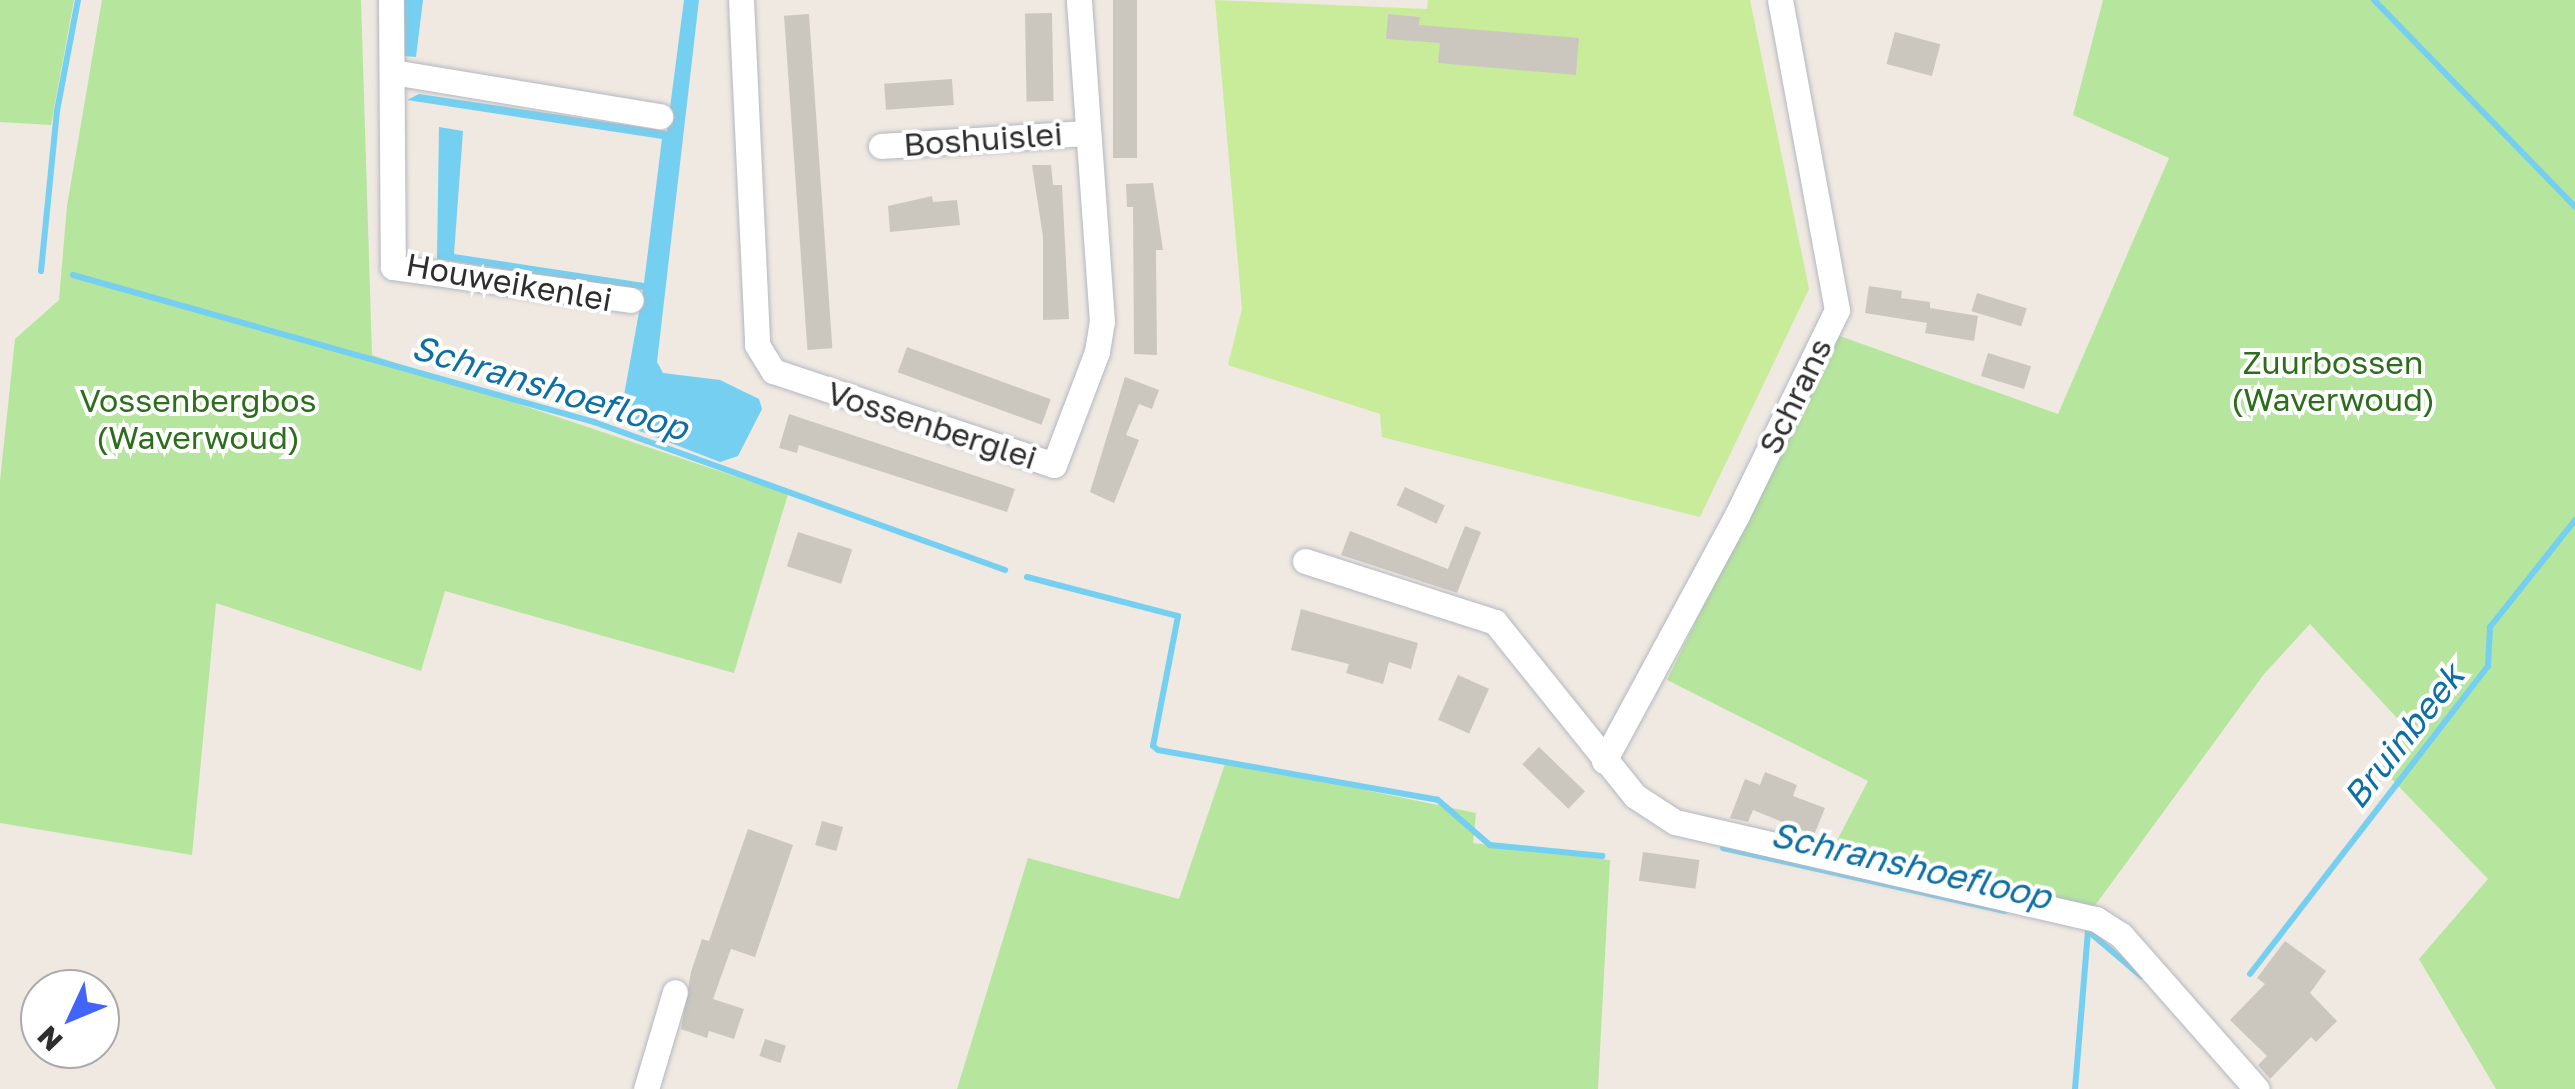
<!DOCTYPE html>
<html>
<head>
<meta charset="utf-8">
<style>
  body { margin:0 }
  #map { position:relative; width:2575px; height:1089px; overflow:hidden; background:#efe9e1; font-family:"Golos Text",sans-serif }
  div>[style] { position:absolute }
  .green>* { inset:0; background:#b6e59e }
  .pitch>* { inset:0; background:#c9ec9a }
  .water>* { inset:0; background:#75cff0 }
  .stream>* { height:6px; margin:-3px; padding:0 3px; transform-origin:3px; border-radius:3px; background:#75cff0 }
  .building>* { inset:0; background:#cbc7bf; transform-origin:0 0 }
  .roads { filter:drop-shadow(0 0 2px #b4b7c1) drop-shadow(0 0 2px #b4b7c1) }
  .minor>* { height:25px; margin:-12.5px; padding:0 12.5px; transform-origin:12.5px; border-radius:12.5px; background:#fff }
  span { translate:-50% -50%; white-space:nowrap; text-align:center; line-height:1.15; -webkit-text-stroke:8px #fff; paint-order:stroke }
  .street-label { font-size:32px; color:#2e2e2e }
  .park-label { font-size:32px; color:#2c6e1b }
  .water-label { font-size:35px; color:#0d6fa3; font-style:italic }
  .north { position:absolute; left:20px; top:969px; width:100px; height:100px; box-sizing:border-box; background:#fff; border:2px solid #ababab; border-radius:50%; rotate:226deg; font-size:28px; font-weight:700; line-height:40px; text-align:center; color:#2e2e2e }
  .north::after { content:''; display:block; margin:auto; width:35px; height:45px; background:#4264fb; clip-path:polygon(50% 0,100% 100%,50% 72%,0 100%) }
</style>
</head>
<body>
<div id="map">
  <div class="green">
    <i style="clip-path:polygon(0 0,74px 0,51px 125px,0 122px)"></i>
    <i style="clip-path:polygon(102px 0,361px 0,372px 355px,788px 494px,734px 673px,445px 591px,421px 671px,216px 603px,192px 855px,0 823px,0 481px,15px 339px,59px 300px,67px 206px)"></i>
    <i style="clip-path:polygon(2103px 0,2575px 0,2575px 1089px,2496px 1089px,2419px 959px,2488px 879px,2381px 768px,2410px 732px,2310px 624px,2264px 674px,2094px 907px,1831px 852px,1868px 781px,1667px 680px,1837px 335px,2058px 414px,2169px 158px,2073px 115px)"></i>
    <i style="clip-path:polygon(1226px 761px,1476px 813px,1473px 843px,1610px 860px,1598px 1089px,957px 1089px,1028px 858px,1179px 899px)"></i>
  </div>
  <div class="pitch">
    <i style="clip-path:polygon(1215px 0,1427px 9px,1428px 0,1750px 0,1809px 289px,1700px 517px,1382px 437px,1380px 414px,1228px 365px,1242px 309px)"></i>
  </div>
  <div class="water">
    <i style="clip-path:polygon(403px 0,423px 0,416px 57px,404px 56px)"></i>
    <i style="clip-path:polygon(684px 0,699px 0,657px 362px,663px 373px,720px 380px,759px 399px,762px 409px,738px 456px,720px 462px,619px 423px,643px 290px,437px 259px,439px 127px,463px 131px,454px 254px,644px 283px,662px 139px,407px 100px,419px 94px,667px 131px)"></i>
  </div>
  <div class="stream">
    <i style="left:2374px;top:0;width:289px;rotate:45.8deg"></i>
    <i style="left:41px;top:271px;width:161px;rotate:-84.3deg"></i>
    <i style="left:57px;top:111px;width:113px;rotate:-79.3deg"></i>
    <i style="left:73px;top:275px;width:541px;rotate:15.76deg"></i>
    <i style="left:594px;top:422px;width:437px;rotate:19.8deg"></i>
    <i style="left:1027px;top:577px;width:156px;rotate:14.5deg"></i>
    <i style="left:1178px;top:616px;width:132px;rotate:100.9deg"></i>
    <i style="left:1153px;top:746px;width:6px;rotate:39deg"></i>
    <i style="left:1158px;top:750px;width:284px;rotate:10.1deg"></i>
    <i style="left:1438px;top:800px;width:69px;rotate:40.9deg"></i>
    <i style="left:1490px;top:845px;width:113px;rotate:5.6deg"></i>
    <i style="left:1723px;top:848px;width:289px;rotate:12.6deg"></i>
    <i style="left:2250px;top:974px;width:389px;rotate:-52.3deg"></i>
    <i style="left:2488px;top:666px;width:39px;rotate:-87deg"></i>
    <i style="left:2490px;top:627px;width:137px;rotate:-51.5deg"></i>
    <i style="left:2075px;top:1089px;width:159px;rotate:-85.3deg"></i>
    <i style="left:2088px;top:931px;width:70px;rotate:40.3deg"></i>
  </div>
  <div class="building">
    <i style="left:1113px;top:0;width:24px;height:158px"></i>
    <i style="left:1052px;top:13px;width:88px;height:27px;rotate:89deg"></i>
    <i style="left:809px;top:14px;width:335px;height:25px;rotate:86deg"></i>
    <i style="clip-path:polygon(1388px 14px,1420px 17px,1419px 25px,1579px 38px,1576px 75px,1438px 63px,1440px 43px,1386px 39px)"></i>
    <i style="left:1895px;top:32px;width:47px;height:33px;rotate:15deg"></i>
    <i style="left:952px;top:79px;width:26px;height:68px;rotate:86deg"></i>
    <i style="clip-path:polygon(1032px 165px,1051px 165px,1053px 185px,1062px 185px,1069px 319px,1043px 320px,1043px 237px)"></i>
    <i style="clip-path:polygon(1153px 183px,1163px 250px,1156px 250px,1157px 355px,1134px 354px,1133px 207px,1127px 207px,1126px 184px)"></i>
    <i style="clip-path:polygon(932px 196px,933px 202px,957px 200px,960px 225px,890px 232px,888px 206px)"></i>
    <i style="clip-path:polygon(1869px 286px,1902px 291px,1901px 298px,1930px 302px,1930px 308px,1978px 316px,1974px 341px,1925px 333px,1927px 323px,1865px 313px)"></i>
    <i style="left:1977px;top:293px;width:52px;height:19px;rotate:17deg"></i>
    <i style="left:907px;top:347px;width:153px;height:27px;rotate:20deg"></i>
    <i style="left:1988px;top:353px;width:45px;height:24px;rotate:17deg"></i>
    <i style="clip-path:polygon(1125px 377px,1159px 390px,1152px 409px,1139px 404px,1126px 435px,1139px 440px,1114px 503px,1090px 492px)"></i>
    <i style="clip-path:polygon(789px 414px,1015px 489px,1007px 512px,799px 445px,797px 453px,779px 448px)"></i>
    <i style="left:1405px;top:487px;width:44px;height:20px;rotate:25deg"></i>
    <i style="clip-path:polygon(1465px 526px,1481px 532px,1457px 593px,1341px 555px,1350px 531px,1448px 569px)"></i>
    <i style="left:798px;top:532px;width:57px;height:36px;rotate:18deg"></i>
    <i style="clip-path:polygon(1301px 609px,1418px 643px,1411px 669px,1389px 662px,1383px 684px,1346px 673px,1349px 664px,1291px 650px)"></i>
    <i style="left:1458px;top:675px;width:34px;height:49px;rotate:24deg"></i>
    <i style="left:1539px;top:747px;width:64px;height:24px;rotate:44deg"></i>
    <i style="clip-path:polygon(1765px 772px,1797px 785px,1793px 796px,1825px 808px,1814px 835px,1753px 810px,1748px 822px,1730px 818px,1745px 779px,1760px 785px)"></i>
    <i style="left:822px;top:821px;width:22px;height:25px;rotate:16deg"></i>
    <i style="clip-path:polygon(748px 829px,793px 845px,755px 957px,731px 949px,713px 999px,744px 1009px,734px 1039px,709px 1031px,707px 1038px,681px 1029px,691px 972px,702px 939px,709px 941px)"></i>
    <i style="left:1643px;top:852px;width:57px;height:29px;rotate:8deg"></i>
    <i style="clip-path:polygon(2285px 941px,2326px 971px,2310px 993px,2337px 1021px,2316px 1042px,2311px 1037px,2270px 1079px,2258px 1065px,2267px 1056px,2230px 1020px,2265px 984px,2257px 978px)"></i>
    <i style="left:765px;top:1039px;width:22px;height:18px;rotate:18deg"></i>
  </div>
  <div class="roads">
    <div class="minor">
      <i style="left:391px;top:0;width:267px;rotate:89.6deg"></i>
      <i style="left:393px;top:267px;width:240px;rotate:7.9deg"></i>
      <i style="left:741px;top:0;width:345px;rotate:87.3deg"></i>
      <i style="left:757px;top:345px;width:31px;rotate:58deg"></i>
      <i style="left:773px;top:371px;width:296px;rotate:18.5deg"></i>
      <i style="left:1054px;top:465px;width:121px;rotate:-69.2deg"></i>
      <i style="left:1097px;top:352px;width:30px;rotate:-81deg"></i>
      <i style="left:1102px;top:322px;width:323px;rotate:-94.1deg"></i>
      <i style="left:393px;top:72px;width:271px;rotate:9.4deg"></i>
      <i style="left:881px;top:146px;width:205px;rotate:-3.6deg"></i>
      <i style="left:1305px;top:561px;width:200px;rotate:17.8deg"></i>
      <i style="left:1495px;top:622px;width:223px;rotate:51.2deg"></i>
      <i style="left:1635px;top:796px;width:48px;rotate:33deg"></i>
      <i style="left:1675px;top:822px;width:432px;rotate:13deg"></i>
      <i style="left:2096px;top:919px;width:30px;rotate:33deg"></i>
      <i style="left:2121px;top:935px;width:205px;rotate:48.6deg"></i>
      <i style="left:1604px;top:761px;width:280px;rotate:-61.6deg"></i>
      <i style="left:1737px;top:515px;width:228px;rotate:-64deg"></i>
      <i style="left:1837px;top:310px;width:315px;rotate:-100.4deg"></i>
      <i style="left:646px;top:1089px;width:101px;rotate:-73.4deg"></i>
    </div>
  </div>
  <div class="street-label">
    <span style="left:983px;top:139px;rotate:-4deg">Boshuislei</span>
    <span style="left:509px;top:282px;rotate:10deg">Houweikenlei</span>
    <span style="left:1795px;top:396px;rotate:-64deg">Schrans</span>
    <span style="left:932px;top:425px;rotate:18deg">Vossenberglei</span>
  </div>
  <div class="park-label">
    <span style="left:2333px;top:381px">Zuurbossen<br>(Waverwoud)</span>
    <span style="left:198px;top:419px">Vossenbergbos<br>(Waverwoud)</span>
  </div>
  <div class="water-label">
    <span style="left:550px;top:387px;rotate:17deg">Schranshoefloop</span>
    <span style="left:2403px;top:736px;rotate:-52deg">Bruinbeek</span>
    <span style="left:1911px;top:865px;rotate:13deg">Schranshoefloop</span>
  </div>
  <div class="north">N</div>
</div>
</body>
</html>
